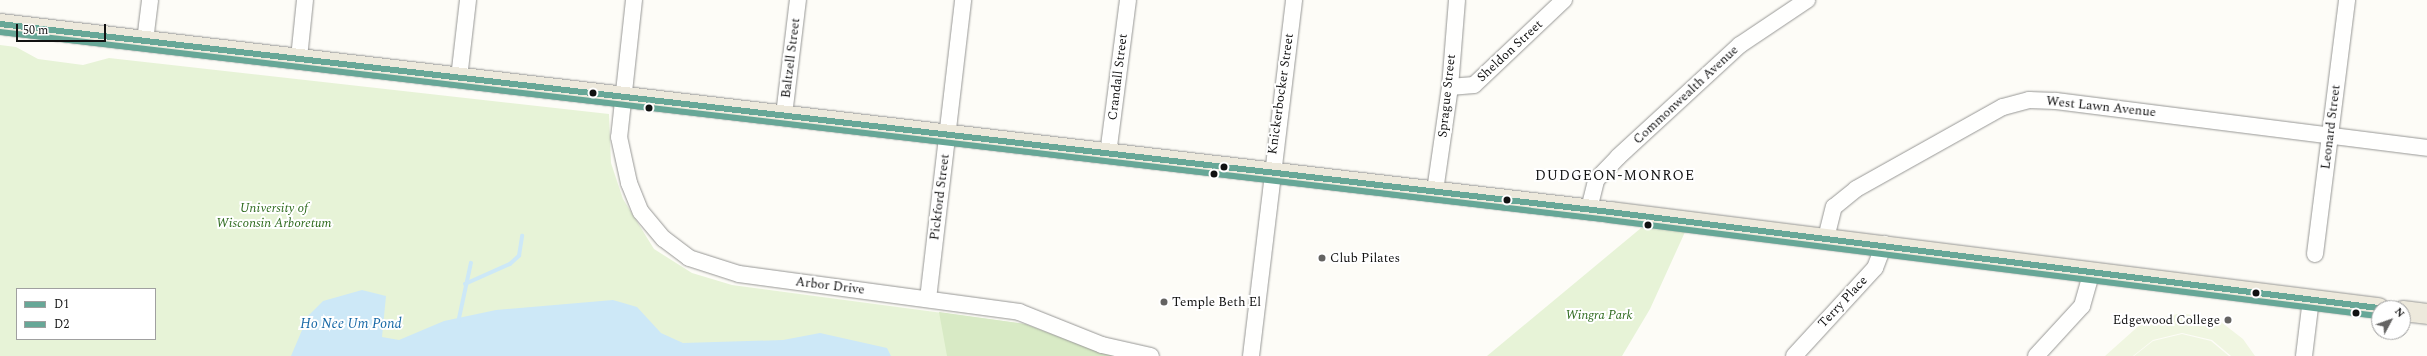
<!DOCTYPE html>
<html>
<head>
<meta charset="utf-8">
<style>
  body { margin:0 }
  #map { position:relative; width:2427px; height:356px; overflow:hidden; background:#fdfcf7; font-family:Spectral,serif }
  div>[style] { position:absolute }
  .green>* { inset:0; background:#e7f3d7 }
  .forest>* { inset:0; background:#d8eac5 }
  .pitch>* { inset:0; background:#f0f6e1 }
  .water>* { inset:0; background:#cde8f7 }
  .stream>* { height:3.5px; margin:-1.75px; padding:0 1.75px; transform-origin:1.75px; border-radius:1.75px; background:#cde8f7 }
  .roads { filter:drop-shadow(0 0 1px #979795) drop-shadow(0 0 1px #979795) }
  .minor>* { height:16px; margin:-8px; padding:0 8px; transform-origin:8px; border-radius:8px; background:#fffffe }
  .major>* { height:20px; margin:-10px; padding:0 10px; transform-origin:10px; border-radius:10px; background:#ede9dc }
  .bus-1>* { height:6px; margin:-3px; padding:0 3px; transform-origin:3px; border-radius:3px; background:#67a797 }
  .bus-2>* { height:6px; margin:-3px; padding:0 3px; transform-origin:3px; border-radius:3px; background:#67a797 }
  .dots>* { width:11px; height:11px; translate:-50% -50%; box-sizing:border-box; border:2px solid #fff; border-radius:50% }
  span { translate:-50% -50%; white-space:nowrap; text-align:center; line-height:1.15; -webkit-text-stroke:4px #fff; paint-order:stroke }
  .street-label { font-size:13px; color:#111 }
  .park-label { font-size:13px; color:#2f6b1f; font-style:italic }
  .poi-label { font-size:13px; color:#111 }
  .left { translate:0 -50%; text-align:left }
  .right { translate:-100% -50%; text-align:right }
  .neighbourhood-label { font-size:14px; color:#111; letter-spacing:1px }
  .water-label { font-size:14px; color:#1768a6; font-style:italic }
  .legend { position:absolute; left:16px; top:288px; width:140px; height:52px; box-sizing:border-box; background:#fff; border:1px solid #a0a0a0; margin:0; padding:5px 7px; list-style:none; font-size:12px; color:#111 }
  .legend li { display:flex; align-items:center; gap:8px; height:20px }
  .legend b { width:20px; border:1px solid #a0a0a0 }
  .north { position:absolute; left:2371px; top:300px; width:40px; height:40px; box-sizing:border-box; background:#fff; border:1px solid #a0a0a0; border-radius:50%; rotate:49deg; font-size:11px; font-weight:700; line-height:16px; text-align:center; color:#111 }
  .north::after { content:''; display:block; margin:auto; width:14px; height:18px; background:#646362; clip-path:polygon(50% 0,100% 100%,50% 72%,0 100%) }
  .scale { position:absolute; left:16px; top:24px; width:90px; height:18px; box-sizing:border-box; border:2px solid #111; border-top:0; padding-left:5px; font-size:12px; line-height:14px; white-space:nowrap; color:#111; -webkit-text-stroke:3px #fff; paint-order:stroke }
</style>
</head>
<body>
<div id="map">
  <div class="green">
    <i style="clip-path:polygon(evenodd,0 45px,16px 47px,38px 59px,83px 65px,109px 58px,609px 114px,611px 163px,623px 199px,654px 249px,692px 273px,732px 285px,1025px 324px,1098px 352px,1121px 356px,0 356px,0 45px,17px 289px,155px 289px,155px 339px,17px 339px,17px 289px)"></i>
    <i style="clip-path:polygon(1641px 228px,1685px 232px,1650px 309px,1622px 356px,1487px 356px)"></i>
  </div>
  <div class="forest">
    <i style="clip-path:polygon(939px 312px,1025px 324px,1098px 352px,1122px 356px,947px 356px)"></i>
  </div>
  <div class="pitch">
    <i style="clip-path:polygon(2182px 313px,2221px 322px,2243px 339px,2255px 356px,2231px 356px,2212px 340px,2182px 333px,2153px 340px,2133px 356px,2105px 356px,2143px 322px)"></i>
    <i style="clip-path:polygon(2182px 334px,2211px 341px,2229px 356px,2134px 356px,2153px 341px)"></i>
  </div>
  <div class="water">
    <i style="clip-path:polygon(362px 290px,386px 296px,382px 337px,399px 340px,444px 321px,496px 310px,613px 300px,637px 307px,661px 333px,683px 343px,783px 340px,820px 333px,887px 348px,891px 356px,291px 356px,308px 316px,323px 301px)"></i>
  </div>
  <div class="stream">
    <i style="left:465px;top:284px;width:49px;rotate:-24deg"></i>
    <i style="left:510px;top:264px;width:12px;rotate:-42deg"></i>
    <i style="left:519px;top:256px;width:20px;rotate:-81deg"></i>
    <i style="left:458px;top:323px;width:61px;rotate:-77.8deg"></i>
  </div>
  <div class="roads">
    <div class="minor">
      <i style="left:634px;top:0;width:138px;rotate:96.2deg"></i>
      <i style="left:619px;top:137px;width:47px;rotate:77.7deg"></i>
      <i style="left:629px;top:183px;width:31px;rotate:68deg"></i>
      <i style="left:641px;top:212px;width:35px;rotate:50deg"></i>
      <i style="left:664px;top:239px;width:31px;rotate:37deg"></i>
      <i style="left:689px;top:258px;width:52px;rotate:17.7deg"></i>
      <i style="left:739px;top:274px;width:283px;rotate:7.7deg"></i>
      <i style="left:1019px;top:312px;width:89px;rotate:21.7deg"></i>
      <i style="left:1102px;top:345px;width:50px;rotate:12.7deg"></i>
      <i style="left:145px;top:41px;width:41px;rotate:-83deg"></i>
      <i style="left:299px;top:58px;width:58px;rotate:-84.1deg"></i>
      <i style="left:459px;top:78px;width:79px;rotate:-83.4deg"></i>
      <i style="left:1450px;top:87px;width:24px;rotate:-5deg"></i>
      <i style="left:1474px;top:85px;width:124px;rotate:-43.4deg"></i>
      <i style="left:784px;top:115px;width:116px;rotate:-83.1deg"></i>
      <i style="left:1108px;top:154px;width:155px;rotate:-82.6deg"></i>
      <i style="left:1435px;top:191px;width:105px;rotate:-81.8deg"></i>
      <i style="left:1450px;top:87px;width:87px;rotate:-85.4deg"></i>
      <i style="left:1589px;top:209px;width:30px;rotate:-76deg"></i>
      <i style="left:1596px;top:180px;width:32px;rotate:-46deg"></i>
      <i style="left:1618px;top:157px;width:166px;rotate:-42.6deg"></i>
      <i style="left:1740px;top:45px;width:81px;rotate:-33.9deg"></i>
      <i style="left:1826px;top:238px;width:32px;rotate:-76deg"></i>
      <i style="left:1834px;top:207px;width:28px;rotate:-39deg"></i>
      <i style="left:1856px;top:189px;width:168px;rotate:-29.2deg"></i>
      <i style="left:2003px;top:107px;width:27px;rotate:-15deg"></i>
      <i style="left:2029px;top:100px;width:27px;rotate:2deg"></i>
      <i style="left:2056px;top:101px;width:374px;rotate:7.2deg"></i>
      <i style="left:2315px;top:254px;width:256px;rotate:-82.8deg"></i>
      <i style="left:928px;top:299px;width:301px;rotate:-83.3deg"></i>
      <i style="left:1251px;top:356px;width:359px;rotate:-83.1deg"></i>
      <i style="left:1794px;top:356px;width:120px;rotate:-47.4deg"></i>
      <i style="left:1875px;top:268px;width:26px;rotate:-69deg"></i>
      <i style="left:2036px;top:356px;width:68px;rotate:-47.4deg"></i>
      <i style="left:2082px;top:306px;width:36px;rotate:-74deg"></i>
      <i style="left:2304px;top:356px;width:57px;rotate:-83deg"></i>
    </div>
    <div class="major">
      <i style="left:0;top:24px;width:1621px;rotate:6.66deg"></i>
      <i style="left:1610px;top:212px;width:775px;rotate:7.12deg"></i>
      <i style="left:2403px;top:311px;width:24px;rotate:7deg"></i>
    </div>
  </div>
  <div class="bus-1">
    <i style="left:0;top:24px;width:1621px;rotate:6.66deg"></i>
    <i style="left:1610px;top:212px;width:775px;rotate:7.12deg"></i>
  </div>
  <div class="bus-2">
    <i style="left:0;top:32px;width:1620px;rotate:6.66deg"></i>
    <i style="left:1609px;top:220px;width:775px;rotate:7.12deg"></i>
  </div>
  <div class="dots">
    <i style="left:593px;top:93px;background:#111"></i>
    <i style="left:649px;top:108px;background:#111"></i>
    <i style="left:1224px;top:167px;background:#111"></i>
    <i style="left:1214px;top:174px;background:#111"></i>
    <i style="left:1507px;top:200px;background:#111"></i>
    <i style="left:1648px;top:225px;background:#111"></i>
    <i style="left:1322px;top:258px;background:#646362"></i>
    <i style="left:2256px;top:293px;background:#111"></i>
    <i style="left:1164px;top:302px;background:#646362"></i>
    <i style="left:2356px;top:313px;background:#111"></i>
    <i style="left:2228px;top:320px;background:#646362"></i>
  </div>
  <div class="street-label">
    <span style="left:1510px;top:51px;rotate:-43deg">Sheldon Street</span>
    <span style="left:791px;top:58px;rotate:-83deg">Baltzell Street</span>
    <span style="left:1118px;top:77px;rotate:-83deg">Crandall Street</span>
    <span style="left:1281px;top:94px;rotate:-82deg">Knickerbocker Street</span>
    <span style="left:1686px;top:95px;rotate:-43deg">Commonwealth Avenue</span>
    <span style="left:1447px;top:96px;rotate:-84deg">Sprague Street</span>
    <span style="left:2101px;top:107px;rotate:6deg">West Lawn Avenue</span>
    <span style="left:2331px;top:127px;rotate:-83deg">Leonard Street</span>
    <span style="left:940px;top:197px;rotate:-83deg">Pickford Street</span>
    <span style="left:830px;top:286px;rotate:7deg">Arbor Drive</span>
    <span style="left:1843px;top:302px;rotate:-47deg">Terry Place</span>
  </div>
  <div class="park-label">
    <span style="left:274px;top:216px">University of<br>Wisconsin Arboretum</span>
    <span style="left:1599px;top:315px">Wingra Park</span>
  </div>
  <div class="poi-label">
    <span class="left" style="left:1330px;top:258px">Club Pilates</span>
    <span class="left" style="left:1172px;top:302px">Temple Beth El</span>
    <span class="right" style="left:2220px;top:320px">Edgewood College</span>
  </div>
  <div class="neighbourhood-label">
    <span style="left:1615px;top:176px">DUDGEON-MONROE</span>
  </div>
  <div class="water-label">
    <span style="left:351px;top:324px">Ho Nee Um Pond</span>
  </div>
  <ul class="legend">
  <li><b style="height:5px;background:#67a797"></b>D1</li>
  <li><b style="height:5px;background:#67a797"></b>D2</li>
  </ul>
  <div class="north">N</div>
  <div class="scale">50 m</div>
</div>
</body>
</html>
